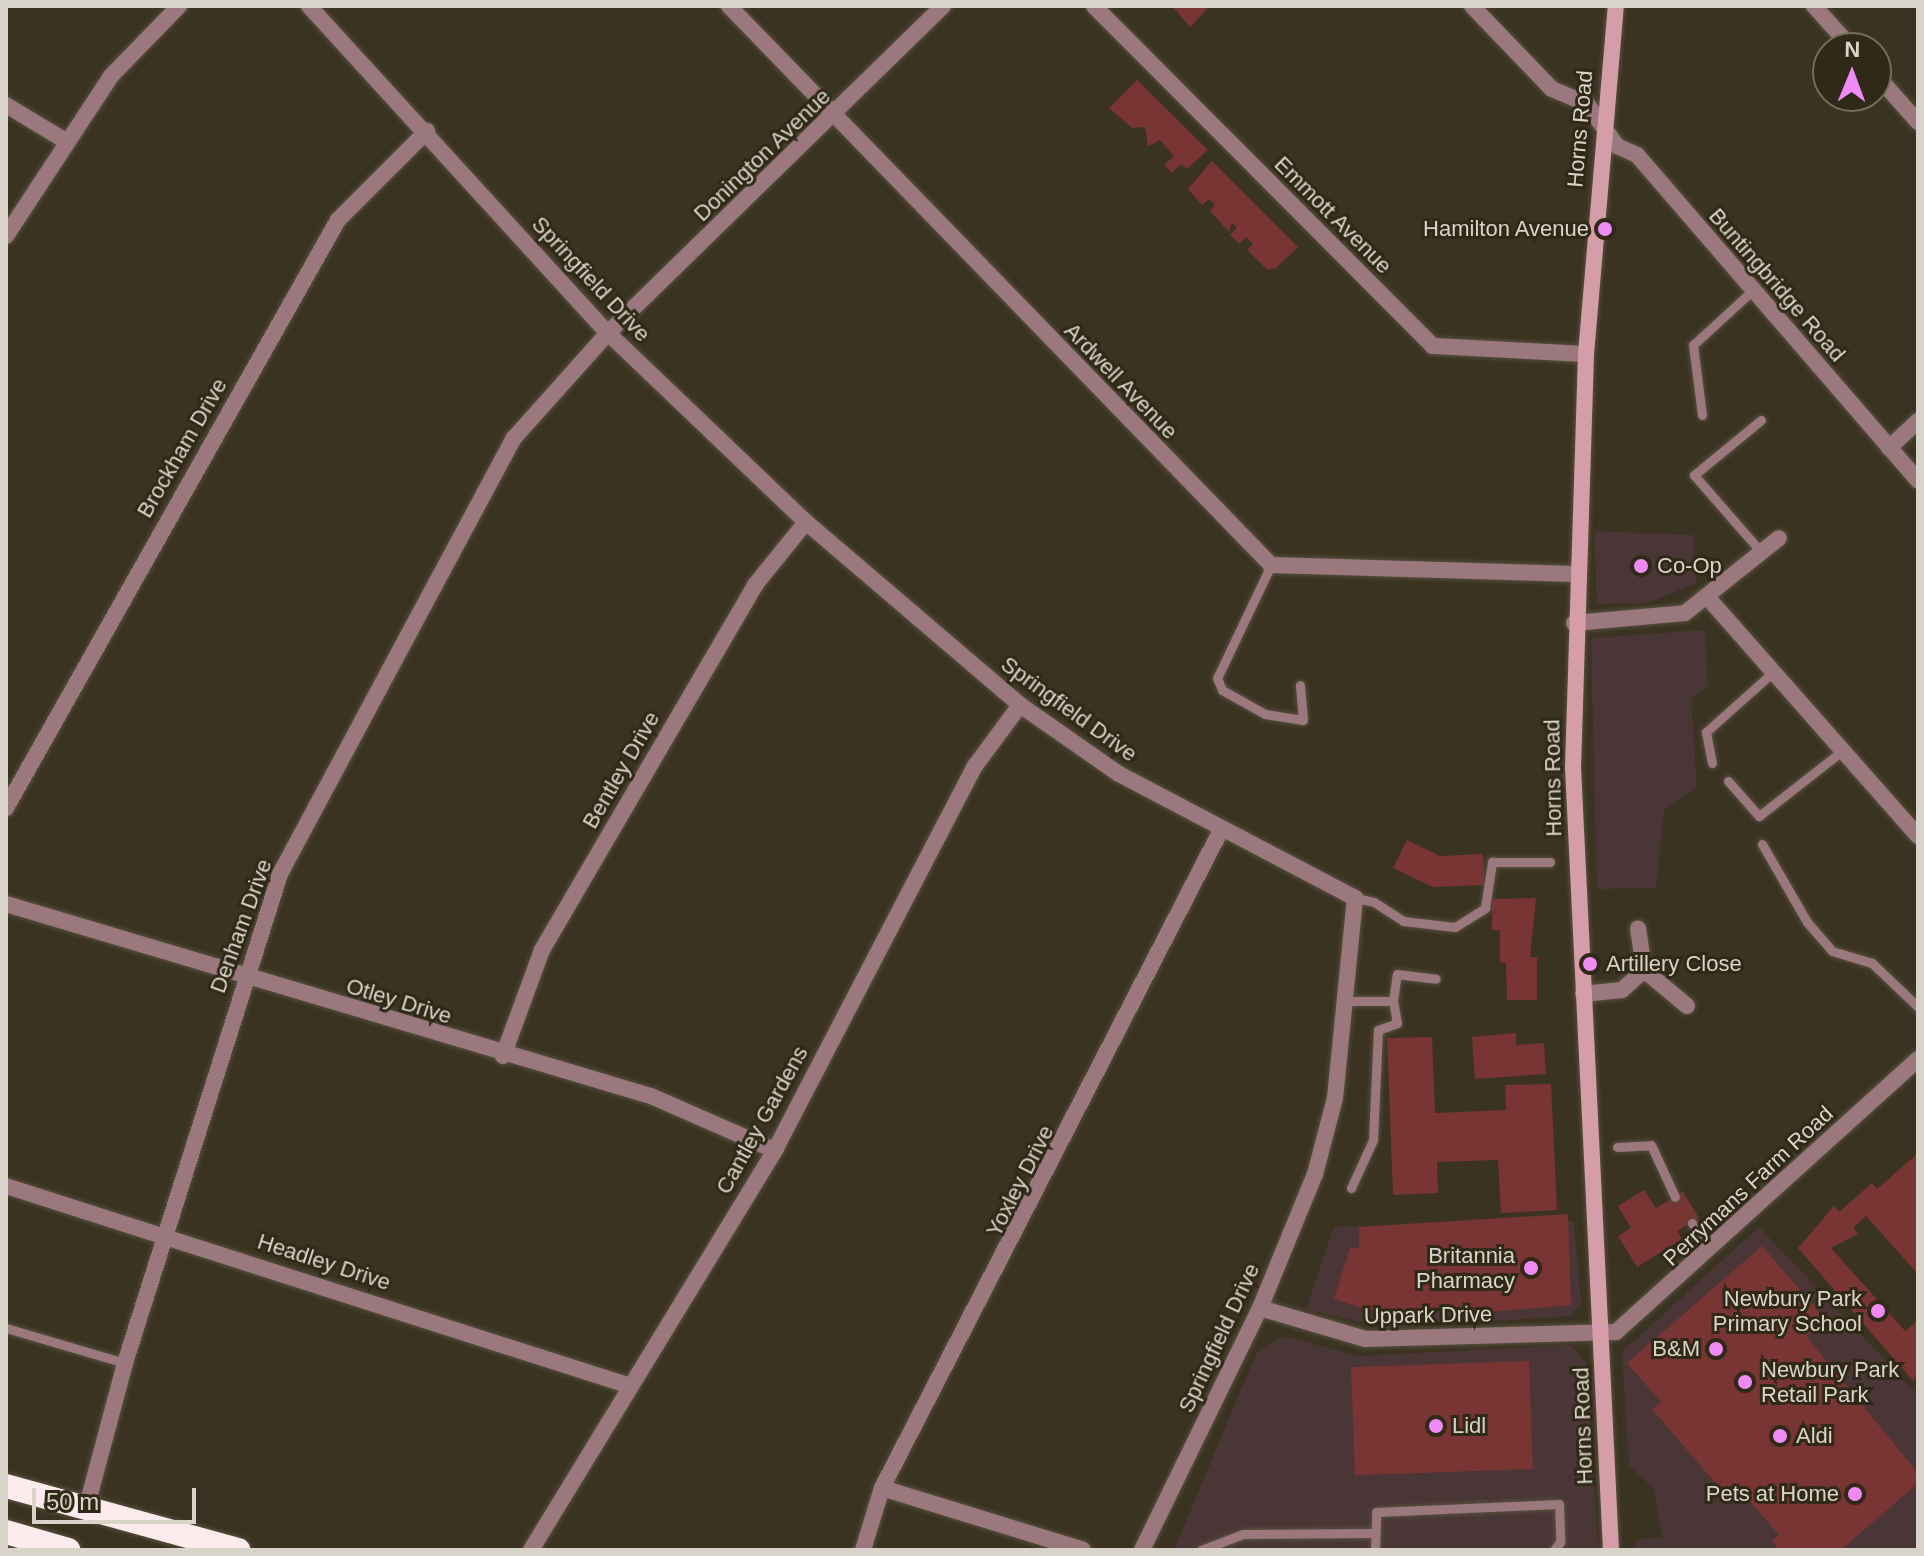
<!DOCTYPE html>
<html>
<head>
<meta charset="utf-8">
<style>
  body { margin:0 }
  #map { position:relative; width:1924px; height:1556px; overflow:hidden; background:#3b3321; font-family:Helvetica,sans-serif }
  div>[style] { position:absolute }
  .commercial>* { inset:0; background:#4a3636 }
  .building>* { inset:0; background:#793434; transform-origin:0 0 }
  .roads { filter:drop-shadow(0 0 2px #57503f) drop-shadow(0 0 2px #57503f) }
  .lane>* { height:9px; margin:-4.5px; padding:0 4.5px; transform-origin:4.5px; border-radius:4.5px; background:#9a787e }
  .street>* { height:16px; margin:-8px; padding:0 8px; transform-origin:8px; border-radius:8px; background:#9a787e }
  .secondary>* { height:16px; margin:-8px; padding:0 8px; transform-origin:8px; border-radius:8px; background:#d49da8 }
  .highway>* { height:24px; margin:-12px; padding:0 12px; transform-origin:12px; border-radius:12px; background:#fceaed }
  .dots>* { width:22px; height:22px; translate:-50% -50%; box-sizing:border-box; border:4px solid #312917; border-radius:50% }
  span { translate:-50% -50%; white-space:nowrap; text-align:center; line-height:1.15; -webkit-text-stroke:6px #312917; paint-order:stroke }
  .street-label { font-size:22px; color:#d9d4c9 }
  .poi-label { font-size:22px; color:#d9d4c9 }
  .right { translate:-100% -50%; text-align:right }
  .left { translate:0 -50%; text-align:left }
  .frame { position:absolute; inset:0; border:8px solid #d9d4c9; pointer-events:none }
  .north { position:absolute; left:1812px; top:32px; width:80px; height:80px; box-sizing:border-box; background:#312917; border:2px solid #746d5e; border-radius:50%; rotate:1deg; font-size:22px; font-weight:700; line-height:32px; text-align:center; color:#d9d4c9 }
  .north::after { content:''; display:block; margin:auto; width:28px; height:36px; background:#f08bf6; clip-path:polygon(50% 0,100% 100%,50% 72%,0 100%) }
  .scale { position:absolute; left:32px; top:1488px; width:164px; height:36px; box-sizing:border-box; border:4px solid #d9d4c9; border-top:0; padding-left:10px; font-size:24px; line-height:28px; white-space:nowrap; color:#d9d4c9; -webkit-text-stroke:6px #312917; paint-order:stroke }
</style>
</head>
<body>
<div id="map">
  <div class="commercial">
    <i style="clip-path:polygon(1594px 531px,1693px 535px,1696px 583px,1648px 603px,1597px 604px)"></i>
    <i style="clip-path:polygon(1705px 630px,1708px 685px,1691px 699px,1697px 786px,1664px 810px,1656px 888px,1597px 889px,1591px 638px)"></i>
    <i style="clip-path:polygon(1574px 1221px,1581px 1303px,1572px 1316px,1386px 1328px,1306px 1309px,1334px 1227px)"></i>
    <i style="clip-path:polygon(1759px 1227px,1918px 1395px,1918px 1550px,1635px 1550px,1635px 1540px,1662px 1537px,1654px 1489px,1629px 1465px,1622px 1352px)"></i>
    <i style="clip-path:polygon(1283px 1336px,1359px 1356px,1571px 1345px,1587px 1363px,1598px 1550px,1174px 1550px,1256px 1354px)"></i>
  </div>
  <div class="building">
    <i style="clip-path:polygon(1172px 6px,1210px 6px,1190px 27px)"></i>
    <i style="clip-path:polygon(1137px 80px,1208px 150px,1187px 169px,1181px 164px,1172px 173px,1164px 165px,1174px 156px,1160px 140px,1148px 146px,1145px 127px,1132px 128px,1109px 108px)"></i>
    <i style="clip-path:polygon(1212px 161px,1298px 247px,1276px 268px,1268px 270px,1247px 250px,1253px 244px,1246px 237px,1239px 244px,1230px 235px,1237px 227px,1232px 223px,1229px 232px,1210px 211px,1215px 205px,1209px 199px,1202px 205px,1188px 189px)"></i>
    <i style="clip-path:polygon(1407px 840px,1440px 856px,1483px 854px,1485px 885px,1433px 887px,1393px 868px)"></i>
    <i style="clip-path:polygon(1536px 898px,1530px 957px,1537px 957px,1537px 1000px,1507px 1000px,1506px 963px,1500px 962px,1500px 930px,1492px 930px,1492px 899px)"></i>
    <i style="clip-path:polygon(1516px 1033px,1516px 1045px,1544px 1043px,1546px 1074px,1475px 1079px,1472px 1037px)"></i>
    <i style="clip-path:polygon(1432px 1037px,1435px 1113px,1506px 1110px,1505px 1085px,1551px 1084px,1557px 1210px,1501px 1213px,1498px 1160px,1437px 1162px,1438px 1193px,1393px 1195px,1387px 1038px)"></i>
    <i style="clip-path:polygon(1916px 1155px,1918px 1274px,1866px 1216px,1853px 1228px,1858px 1234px,1831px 1248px,1905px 1331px,1918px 1320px,1918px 1376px,1913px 1381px,1798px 1248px,1834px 1206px,1839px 1212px,1872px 1183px,1877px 1189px)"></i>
    <i style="clip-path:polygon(1644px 1190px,1656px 1208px,1683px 1192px,1699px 1218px,1677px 1231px,1682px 1239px,1637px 1267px,1618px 1236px,1631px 1228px,1618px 1206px)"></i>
    <i style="clip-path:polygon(1568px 1214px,1571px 1305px,1465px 1314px,1464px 1308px,1371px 1311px,1334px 1299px,1350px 1248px,1359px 1248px,1359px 1227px)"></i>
    <i style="clip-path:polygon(1762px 1246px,1826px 1320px,1806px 1336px,1918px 1473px,1918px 1483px,1841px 1550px,1780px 1550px,1772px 1541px,1779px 1535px,1734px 1483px,1723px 1492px,1652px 1409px,1661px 1402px,1627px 1363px)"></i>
    <i style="left:1529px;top:1361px;width:108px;height:178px;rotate:88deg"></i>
  </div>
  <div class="roads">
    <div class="lane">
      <i style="left:1702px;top:415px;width:71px;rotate:-97.3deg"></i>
      <i style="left:1693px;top:345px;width:81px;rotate:-42.5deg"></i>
      <i style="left:1761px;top:420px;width:87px;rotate:140.6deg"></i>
      <i style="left:1694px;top:475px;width:103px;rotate:48.9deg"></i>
      <i style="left:1271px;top:565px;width:125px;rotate:115.5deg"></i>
      <i style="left:1217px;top:678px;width:13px;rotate:67deg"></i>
      <i style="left:1222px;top:690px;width:49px;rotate:29.2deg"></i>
      <i style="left:1265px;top:714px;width:38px;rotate:9deg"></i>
      <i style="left:1303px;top:720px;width:35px;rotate:-95deg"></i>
      <i style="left:1712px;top:763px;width:32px;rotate:-101deg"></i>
      <i style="left:1706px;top:732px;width:90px;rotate:-41.8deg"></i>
      <i style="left:1728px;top:781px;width:47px;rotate:48.5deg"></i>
      <i style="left:1759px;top:816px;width:105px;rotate:-38.1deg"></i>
      <i style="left:1762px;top:844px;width:90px;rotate:60deg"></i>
      <i style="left:1807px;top:922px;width:38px;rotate:49deg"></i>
      <i style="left:1832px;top:951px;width:42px;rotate:16.7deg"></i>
      <i style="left:1872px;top:963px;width:64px;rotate:43.7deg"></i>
      <i style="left:1355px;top:898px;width:19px;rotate:12deg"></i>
      <i style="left:1374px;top:902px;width:35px;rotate:33deg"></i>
      <i style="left:1403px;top:921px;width:52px;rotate:6.6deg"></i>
      <i style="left:1455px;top:927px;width:36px;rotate:-32deg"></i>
      <i style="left:1485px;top:908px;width:47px;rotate:-81.3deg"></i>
      <i style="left:1492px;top:862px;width:58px"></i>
      <i style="left:1346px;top:1001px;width:47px"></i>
      <i style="left:1393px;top:1001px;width:27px;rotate:-82deg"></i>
      <i style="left:1397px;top:974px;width:39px;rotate:7deg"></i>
      <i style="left:1617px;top:1147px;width:34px;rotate:-3deg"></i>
      <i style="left:1651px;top:1145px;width:57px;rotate:65.2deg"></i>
      <i style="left:1351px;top:1188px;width:53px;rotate:-65.4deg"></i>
      <i style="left:1373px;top:1140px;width:110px;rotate:-87.4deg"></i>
      <i style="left:1378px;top:1030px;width:20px;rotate:-20deg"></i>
      <i style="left:1397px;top:1023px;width:22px;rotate:-100deg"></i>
      <i style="left:1692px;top:1223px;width:32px;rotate:56deg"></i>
      <i style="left:6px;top:1328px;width:124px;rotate:16.4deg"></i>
      <i style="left:1201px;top:1550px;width:45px;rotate:-20.9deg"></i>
      <i style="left:1243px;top:1534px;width:131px;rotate:-0.4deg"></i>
      <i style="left:1375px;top:1550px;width:38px;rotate:-88deg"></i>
      <i style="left:1376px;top:1512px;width:183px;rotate:-2.5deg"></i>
      <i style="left:1559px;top:1504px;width:38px;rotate:88deg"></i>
      <i style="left:1560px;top:1542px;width:10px;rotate:127deg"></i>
    </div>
    <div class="street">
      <i style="left:309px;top:6px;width:443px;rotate:47.6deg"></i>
      <i style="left:608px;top:333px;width:274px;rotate:43.7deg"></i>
      <i style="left:806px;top:522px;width:282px;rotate:40.5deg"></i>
      <i style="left:1020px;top:705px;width:121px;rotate:34.9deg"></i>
      <i style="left:1119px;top:774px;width:267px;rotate:27.7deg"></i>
      <i style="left:1355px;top:898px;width:201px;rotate:95.7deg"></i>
      <i style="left:1335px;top:1098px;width:79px;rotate:104.7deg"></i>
      <i style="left:1315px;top:1174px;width:145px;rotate:112.3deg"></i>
      <i style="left:1260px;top:1308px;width:269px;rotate:116deg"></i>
      <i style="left:729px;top:6px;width:779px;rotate:45.88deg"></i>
      <i style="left:1271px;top:565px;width:305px;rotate:1.7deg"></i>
      <i style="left:1094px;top:6px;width:480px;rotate:45.1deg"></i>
      <i style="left:1433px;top:346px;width:153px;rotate:3deg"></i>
      <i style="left:1472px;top:6px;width:115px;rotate:46.1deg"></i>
      <i style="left:1552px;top:89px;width:38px;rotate:23deg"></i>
      <i style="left:1587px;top:104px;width:52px;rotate:54.5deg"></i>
      <i style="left:1617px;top:146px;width:22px;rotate:24deg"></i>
      <i style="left:1637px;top:155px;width:430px;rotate:49.2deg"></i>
      <i style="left:1814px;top:6px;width:57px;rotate:47.9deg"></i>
      <i style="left:1876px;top:75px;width:63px;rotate:48.2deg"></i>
      <i style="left:6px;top:105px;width:68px;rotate:31.1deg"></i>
      <i style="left:6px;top:236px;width:191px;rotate:-56.7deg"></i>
      <i style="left:111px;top:76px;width:98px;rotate:-45.8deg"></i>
      <i style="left:1889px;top:448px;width:40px;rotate:-43deg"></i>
      <i style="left:1709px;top:599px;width:316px;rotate:48.6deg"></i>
      <i style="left:1574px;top:623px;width:111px;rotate:-5.1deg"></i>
      <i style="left:1685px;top:613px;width:120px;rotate:-38.6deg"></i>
      <i style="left:6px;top:808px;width:675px;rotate:-60.55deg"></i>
      <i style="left:338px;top:220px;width:126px;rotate:-45deg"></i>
      <i style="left:6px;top:904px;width:673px;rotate:16.58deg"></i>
      <i style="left:651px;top:1096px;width:134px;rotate:23.7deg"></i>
      <i style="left:1644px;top:970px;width:56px;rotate:39.9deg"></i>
      <i style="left:1583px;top:994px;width:39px;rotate:-6deg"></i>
      <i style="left:1622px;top:990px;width:30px;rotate:-42deg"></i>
      <i style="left:1644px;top:970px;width:42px;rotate:-98.1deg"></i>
      <i style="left:503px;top:1056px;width:113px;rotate:-69.8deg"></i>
      <i style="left:542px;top:950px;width:423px;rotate:-59.7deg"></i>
      <i style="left:755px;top:585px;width:81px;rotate:-51deg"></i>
      <i style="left:6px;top:1186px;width:652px;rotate:17.77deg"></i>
      <i style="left:1260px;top:1308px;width:109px;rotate:16.4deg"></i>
      <i style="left:1365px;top:1339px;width:251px;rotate:-1.6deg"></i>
      <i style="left:1616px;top:1332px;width:407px;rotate:-42.1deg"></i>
      <i style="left:882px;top:1488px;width:210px;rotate:17.1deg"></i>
      <i style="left:86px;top:1509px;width:151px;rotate:-75deg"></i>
      <i style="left:125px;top:1363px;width:513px;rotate:-72.41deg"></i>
      <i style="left:280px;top:874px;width:495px;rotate:-61.8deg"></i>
      <i style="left:514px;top:438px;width:141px;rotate:-48.2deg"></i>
      <i style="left:608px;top:333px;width:468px;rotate:-44.3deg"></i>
      <i style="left:531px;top:1550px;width:471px;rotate:-58.6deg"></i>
      <i style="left:776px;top:1148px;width:431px;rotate:-62.5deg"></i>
      <i style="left:975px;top:766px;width:76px;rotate:-53.6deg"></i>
      <i style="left:863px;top:1550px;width:65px;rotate:-73deg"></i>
      <i style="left:882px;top:1488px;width:738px;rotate:-62.74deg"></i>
    </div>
    <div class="secondary">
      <i style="left:1611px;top:1550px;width:783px;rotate:-92.78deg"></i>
      <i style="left:1573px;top:768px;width:414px;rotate:-88.2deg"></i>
      <i style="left:1586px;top:354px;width:349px;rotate:-85.1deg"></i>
    </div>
    <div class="highway">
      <i style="left:6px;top:1486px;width:241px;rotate:15.4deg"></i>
      <i style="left:6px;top:1532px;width:65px;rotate:16.2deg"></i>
    </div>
  </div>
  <div class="dots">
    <i style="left:1605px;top:229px;background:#f08bf6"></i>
    <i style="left:1641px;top:566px;background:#f08bf6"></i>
    <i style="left:1590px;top:964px;background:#f08bf6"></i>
    <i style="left:1531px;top:1268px;background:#f08bf6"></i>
    <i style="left:1878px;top:1311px;background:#f08bf6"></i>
    <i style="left:1716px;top:1349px;background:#f08bf6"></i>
    <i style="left:1745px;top:1382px;background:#f08bf6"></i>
    <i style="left:1436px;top:1426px;background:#f08bf6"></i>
    <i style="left:1780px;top:1436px;background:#f08bf6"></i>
    <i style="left:1855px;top:1494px;background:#f08bf6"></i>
  </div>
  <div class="street-label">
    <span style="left:1580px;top:129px;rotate:-85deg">Horns Road</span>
    <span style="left:762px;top:155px;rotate:-44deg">Donington Avenue</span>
    <span style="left:1333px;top:215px;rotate:45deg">Emmott Avenue</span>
    <span style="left:591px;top:279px;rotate:47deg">Springfield Drive</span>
    <span style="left:1777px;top:285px;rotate:49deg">Buntingbridge Road</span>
    <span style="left:1121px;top:381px;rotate:46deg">Ardwell Avenue</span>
    <span style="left:182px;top:448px;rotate:-60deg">Brockham Drive</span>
    <span style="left:1069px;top:709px;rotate:36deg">Springfield Drive</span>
    <span style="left:621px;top:770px;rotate:-60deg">Bentley Drive</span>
    <span style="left:1553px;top:778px;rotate:-91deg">Horns Road</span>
    <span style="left:241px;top:926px;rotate:-70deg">Denham Drive</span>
    <span style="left:399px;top:1001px;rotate:17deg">Otley Drive</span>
    <span style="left:762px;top:1120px;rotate:-61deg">Cantley Gardens</span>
    <span style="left:1020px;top:1181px;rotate:-63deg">Yoxley Drive</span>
    <span style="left:1748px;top:1186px;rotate:-43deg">Perrymans Farm Road</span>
    <span style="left:324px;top:1262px;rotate:18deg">Headley Drive</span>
    <span style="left:1428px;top:1315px;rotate:-1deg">Uppark Drive</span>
    <span style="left:1219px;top:1338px;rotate:-65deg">Springfield Drive</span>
    <span style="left:1583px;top:1426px;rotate:-92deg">Horns Road</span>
  </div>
  <div class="poi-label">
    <span class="right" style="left:1589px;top:229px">Hamilton Avenue</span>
    <span class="left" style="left:1657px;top:566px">Co-Op</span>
    <span class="left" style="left:1606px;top:964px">Artillery Close</span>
    <span class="right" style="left:1515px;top:1268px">Britannia<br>Pharmacy</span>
    <span class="right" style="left:1862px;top:1311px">Newbury Park<br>Primary School</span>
    <span class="right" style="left:1700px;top:1349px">B&amp;M</span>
    <span class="left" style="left:1761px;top:1382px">Newbury Park<br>Retail Park</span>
    <span class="left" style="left:1452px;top:1426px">Lidl</span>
    <span class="left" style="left:1796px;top:1436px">Aldi</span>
    <span class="right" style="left:1839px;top:1494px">Pets at Home</span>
  </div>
  <div class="frame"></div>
  <div class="north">N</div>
  <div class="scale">50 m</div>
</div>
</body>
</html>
